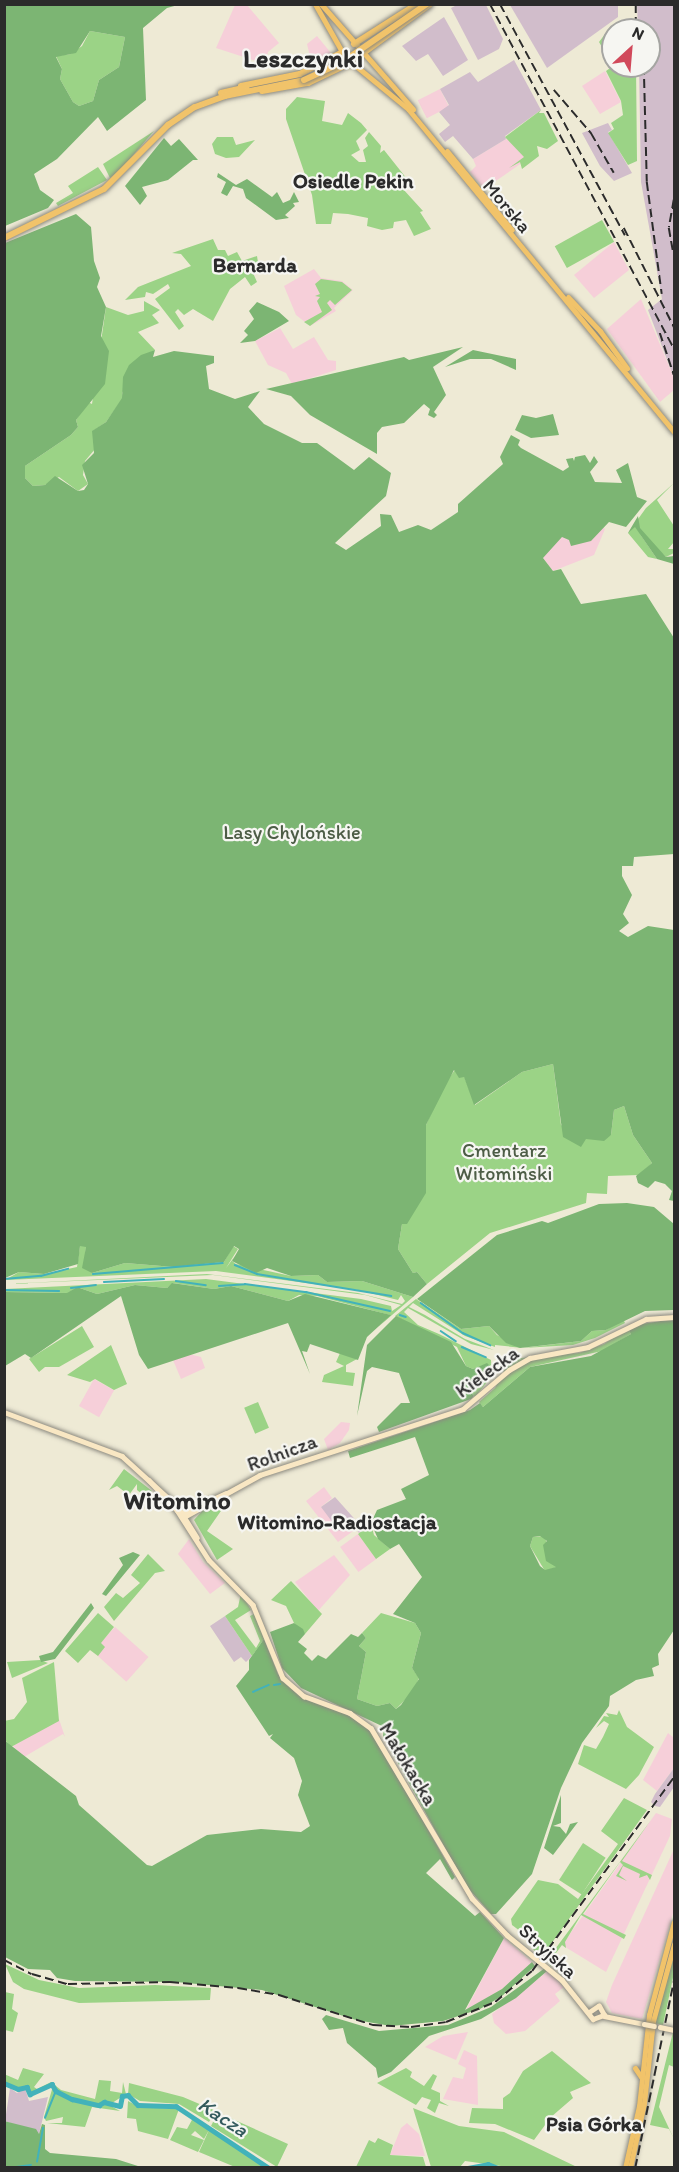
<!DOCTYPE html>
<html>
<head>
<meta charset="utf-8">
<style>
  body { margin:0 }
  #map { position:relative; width:679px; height:2172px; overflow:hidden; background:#eeead5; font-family:Itim,sans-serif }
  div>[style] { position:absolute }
  .built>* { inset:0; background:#f6cfd9; transform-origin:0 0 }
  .industrial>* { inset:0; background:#d1bdcb }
  .green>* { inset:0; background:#9bd386; transform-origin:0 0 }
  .forest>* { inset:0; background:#7cb573 }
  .stream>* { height:1.5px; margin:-0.75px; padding:0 0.75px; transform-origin:0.75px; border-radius:0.75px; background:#42b2ba }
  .river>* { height:4.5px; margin:-2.25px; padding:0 2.25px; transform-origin:2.25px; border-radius:2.25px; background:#42b2ba }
  .roads { filter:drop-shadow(0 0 2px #8c8a80) drop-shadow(0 0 2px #8c8a80) }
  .secondary>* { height:4.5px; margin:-2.25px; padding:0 2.25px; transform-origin:2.25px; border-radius:2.25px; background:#f9e7c3 }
  .primary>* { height:5px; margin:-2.5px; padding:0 2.5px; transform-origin:2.5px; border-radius:2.5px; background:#f1c36a }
  .trunk>* { height:6px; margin:-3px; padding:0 3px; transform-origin:3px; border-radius:3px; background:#f1c36a }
  .rail>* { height:1.5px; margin-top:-0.75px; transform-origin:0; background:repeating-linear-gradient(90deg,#2b2b2b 0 9px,transparent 0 13.5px) }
  .bridges { filter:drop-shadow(0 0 2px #8c8a80) drop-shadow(0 0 2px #8c8a80) }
  .secondary-bridge>* { height:4.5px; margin:-2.25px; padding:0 2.25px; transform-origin:2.25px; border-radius:2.25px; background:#f9e7c3 }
  .trunk-bridge>* { height:6px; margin:-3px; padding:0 3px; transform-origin:3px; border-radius:3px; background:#f1c36a }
  span { translate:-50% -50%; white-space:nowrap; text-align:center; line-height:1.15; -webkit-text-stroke:4.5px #f6f6f2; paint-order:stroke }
  .street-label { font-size:20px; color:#2b2b2b }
  .park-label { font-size:20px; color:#4d5d46 }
  .neighbourhood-label { font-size:21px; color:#2b2b2b; font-weight:700 }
  .water-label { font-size:21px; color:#335a5d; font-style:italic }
  .district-label { font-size:26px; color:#2b2b2b; font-weight:700 }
  .frame { position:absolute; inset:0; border:6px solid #2b2b2b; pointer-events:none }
  .north { position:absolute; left:601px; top:18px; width:60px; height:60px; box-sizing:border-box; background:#f6f6f2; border:2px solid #a5a5a2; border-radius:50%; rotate:26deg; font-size:16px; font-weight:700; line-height:24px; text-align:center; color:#2b2b2b }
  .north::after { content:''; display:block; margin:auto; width:21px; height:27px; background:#d1495b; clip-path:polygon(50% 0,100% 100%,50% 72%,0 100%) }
</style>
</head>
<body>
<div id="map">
  <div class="built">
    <i style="clip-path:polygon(235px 5px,247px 5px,279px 43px,268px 52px,265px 64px,216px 48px)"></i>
    <i style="clip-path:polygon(317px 36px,331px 53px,312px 65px,307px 44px)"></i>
    <i style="clip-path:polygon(605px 71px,621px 102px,600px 114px,582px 86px)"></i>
    <i style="left:440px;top:89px;width:20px;height:25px;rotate:63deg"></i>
    <i style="clip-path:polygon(506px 139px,535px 154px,484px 189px,470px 172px,476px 166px,473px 159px)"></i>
    <i style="clip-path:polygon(614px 242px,629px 270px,594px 298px,574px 275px)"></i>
    <i style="clip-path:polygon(314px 269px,321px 278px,342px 281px,353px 290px,334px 308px,336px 311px,310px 326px,296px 315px,284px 286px)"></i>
    <i style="clip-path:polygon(641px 299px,674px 378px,674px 390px,660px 402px,607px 329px)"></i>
    <i style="clip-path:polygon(280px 328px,293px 349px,314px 337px,328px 360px,336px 361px,336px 370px,292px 384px,286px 373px,268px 365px,255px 341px)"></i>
    <i style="clip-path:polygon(596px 521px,605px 529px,594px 555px,553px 571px,543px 558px,559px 534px)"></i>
    <i style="clip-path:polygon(189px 1354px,201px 1357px,205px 1368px,181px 1379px,173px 1360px)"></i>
    <i style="left:94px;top:1379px;width:23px;height:31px;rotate:29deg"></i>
    <i style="clip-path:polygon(341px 1422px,350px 1423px,349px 1430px,340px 1443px,328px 1450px,324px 1439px)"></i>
    <i style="clip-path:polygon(324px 1487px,332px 1498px,321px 1507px,351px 1522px,356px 1529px,338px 1542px,306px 1501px)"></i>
    <i style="left:358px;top:1534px;width:31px;height:22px;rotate:54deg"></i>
    <i style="clip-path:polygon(189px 1539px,203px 1562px,225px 1583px,210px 1594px,178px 1554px)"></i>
    <i style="clip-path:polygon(334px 1555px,350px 1575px,318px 1611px,295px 1582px)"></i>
    <i style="left:115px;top:1627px;width:45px;height:33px;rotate:42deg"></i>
    <i style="clip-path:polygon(59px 1719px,65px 1737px,63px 1734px,24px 1757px,13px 1746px)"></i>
    <i style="clip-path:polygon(668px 1733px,674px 1738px,674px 1768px,657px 1791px,643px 1780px)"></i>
    <i style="clip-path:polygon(656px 1813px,672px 1819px,670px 1836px,606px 1972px,562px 1945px)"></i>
    <i style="clip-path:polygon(674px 1849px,674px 1910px,642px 2019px,612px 2013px,606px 2002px,612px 1985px)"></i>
    <i style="clip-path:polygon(504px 1938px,532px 1962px,502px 1989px,466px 2010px)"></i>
    <i style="clip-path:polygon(548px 1971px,564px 1987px,555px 1994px,560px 2001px,525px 2031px,506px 2034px,494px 2023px,492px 2014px)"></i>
    <i style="clip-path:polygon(468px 2032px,456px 2060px,425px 2047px,443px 2036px)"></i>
    <i style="clip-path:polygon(464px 2050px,477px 2056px,478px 2105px,443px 2099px,453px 2077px,463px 2079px,466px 2068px,458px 2064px)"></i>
    <i style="clip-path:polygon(407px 2123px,419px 2134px,425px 2156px,390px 2155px,401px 2128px)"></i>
  </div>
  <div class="industrial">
    <i style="clip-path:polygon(457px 5px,486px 5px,503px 39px,499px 49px,478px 60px,451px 8px)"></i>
    <i style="clip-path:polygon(510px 5px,618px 5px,618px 17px,547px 68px)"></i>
    <i style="clip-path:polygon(637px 5px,674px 5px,674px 378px,648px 310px,662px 299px,641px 182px,639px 66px,649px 66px,649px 30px,638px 30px)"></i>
    <i style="clip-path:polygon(444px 17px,468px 60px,443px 76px,428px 54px,416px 61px,402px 46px)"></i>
    <i style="clip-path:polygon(514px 60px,541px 110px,505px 136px,506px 139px,473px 159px,453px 136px,445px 142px,439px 134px,450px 125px,439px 112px,449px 105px,440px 89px,470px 72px,478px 82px)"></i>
    <i style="clip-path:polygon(608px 123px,612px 130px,608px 132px,632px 173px,614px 181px,600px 166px,582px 133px)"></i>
    <i style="clip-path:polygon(335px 1497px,360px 1525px,369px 1518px,371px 1523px,359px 1533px,351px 1523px,339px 1531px,321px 1507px)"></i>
    <i style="clip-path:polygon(225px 1616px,252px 1656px,246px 1662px,241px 1657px,234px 1662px,210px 1626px)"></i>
    <i style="clip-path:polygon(674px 1768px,674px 1787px,660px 1807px,655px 1806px,651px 1802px,655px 1794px)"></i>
    <i style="clip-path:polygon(10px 2088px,17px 2093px,25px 2088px,29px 2101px,48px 2097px,39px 2134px,5px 2121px)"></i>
  </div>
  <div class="green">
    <i style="clip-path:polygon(608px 30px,613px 37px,613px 66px,636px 66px,637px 161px,628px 165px,608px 133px,614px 129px,611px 123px,623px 115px,621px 101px,606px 71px,613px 66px,599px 42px)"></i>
    <i style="clip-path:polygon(90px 31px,125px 37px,119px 67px,99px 80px,93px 101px,79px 106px,73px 102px,60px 79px,62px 69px,56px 56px,71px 54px,82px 46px)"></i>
    <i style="clip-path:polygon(297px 97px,325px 101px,322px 121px,342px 125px,348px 113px,361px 123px,367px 130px,356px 141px,360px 150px,351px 155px,359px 162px,366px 162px,363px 150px,368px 146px,365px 138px,369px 132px,381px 146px,380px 153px,384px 150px,411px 184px,403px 189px,423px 211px,420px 212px,431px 229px,414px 236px,406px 220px,394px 222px,393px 228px,382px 230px,367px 226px,368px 218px,348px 214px,333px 213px,331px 224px,316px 224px,312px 195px,286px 119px,286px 109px)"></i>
    <i style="clip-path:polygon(541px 110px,539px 113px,544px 113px,558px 141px,547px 149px,537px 146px,539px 156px,522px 169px,520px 162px,509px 168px,524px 157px,505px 137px)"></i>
    <i style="clip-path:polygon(154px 131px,122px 168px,110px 178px,103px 164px)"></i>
    <i style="clip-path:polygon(217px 137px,233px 137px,236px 145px,255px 140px,239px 157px,226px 158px,215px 154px,212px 144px)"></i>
    <i style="clip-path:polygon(98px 167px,107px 180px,58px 206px,56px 203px,73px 193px,68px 186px)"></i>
    <i style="left:602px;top:220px;width:25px;height:54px;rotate:61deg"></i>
    <i style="clip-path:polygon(213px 239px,218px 250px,225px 250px,228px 256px,237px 252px,242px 261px,257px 256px,259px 269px,253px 273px,257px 282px,251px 286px,245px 277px,230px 289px,213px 321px,193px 309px,184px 315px,178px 309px,175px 312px,184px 326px,179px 330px,155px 299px,170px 288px,168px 284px,153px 294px,146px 292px,145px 297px,125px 300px,138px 287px,191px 266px,181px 254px,172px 253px)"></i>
    <i style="clip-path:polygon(321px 279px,342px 282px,352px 290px,335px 305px,330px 300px,327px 303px,332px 310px,310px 326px,304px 322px,322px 312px,317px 301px,320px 297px,315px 296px,320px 294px,315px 284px)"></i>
    <i style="clip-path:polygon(144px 301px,160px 310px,152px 315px,159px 323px,138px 332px,155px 350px,144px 356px,122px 393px,123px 398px,106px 422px,93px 431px,95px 449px,85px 461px,83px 475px,88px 484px,78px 491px,59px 477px,45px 485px,33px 486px,25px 478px,25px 466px,71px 435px,78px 427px,76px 420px,88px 402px,92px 404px,106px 307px,128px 315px,144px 311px)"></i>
    <i style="clip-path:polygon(674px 483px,657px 500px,674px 526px,674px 542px,668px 549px,674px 549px,674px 553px,666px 557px,640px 534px,657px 559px,648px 557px,628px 533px,646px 508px)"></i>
    <i style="clip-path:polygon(553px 1064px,561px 1125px,585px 1139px,611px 1135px,614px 1110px,624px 1106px,633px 1135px,652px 1163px,639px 1175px,608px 1176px,607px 1194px,587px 1193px,586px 1203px,490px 1233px,427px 1284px,417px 1272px,413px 1273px,398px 1249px,402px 1224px,426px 1170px,426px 1125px,445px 1083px,455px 1070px,464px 1076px,475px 1105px,522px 1072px)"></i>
    <i style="clip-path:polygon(80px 1246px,86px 1246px,85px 1262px,92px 1273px,125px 1263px,174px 1267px,224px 1262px,233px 1246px,238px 1249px,226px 1268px,235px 1256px,232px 1261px,236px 1264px,291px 1276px,318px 1275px,327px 1282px,362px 1281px,413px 1297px,420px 1291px,378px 1327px,390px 1315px,317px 1296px,299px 1295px,288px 1301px,231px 1286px,214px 1289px,173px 1283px,167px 1288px,135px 1285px,97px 1294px,77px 1287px,68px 1293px,5px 1292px,5px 1289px,206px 1279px,361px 1299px,391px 1306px,392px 1311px,401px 1305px,365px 1295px,213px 1275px,5px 1284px,207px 1274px,358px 1293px,402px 1304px,405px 1301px,401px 1295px,398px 1300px,358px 1290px,216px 1271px,5px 1280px,19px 1272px,44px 1274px,77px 1267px)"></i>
    <i style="clip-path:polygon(416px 1299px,461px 1329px,489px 1326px,497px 1335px,522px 1348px,581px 1341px,592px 1331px,606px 1330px,623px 1319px,625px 1323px,595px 1338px,573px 1345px,523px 1348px,495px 1345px,495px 1347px,465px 1336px,413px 1303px,409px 1307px,425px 1315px,465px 1339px,494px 1350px,471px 1344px,408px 1308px,404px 1312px,418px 1325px,439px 1334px,491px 1360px,492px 1376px,475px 1397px,471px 1392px,480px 1387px,484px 1365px,473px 1369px,466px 1366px,457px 1347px,395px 1316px)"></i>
    <i style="clip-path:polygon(82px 1326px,94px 1347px,59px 1367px,45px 1367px,39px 1372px,29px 1359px)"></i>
    <i style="clip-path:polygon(628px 1328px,631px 1334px,602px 1351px,530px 1367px,483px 1407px,479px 1402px,495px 1388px,510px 1359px,579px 1353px,604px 1344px)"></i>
    <i style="clip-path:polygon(111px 1345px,127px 1384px,114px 1390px,95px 1379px,90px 1382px,67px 1375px)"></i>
    <i style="clip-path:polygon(340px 1353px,357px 1359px,346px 1365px,346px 1372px,355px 1373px,353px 1386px,322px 1382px,324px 1375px,344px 1366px,336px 1362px)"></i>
    <i style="left:258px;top:1402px;width:28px;height:15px;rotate:67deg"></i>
    <i style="clip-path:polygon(124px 1469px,152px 1491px,147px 1498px,137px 1490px,137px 1484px,129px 1495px,117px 1486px,109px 1490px)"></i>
    <i style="clip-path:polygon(222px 1502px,216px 1506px,223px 1504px,227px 1511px,223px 1508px,207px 1531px,233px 1549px,217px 1560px,194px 1520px,203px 1510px,207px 1512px)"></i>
    <i style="clip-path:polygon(371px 1524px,374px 1535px,390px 1549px,376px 1559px,358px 1534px)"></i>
    <i style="clip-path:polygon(544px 1536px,557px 1567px,545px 1571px,530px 1546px,533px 1537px)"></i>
    <i style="clip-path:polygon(148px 1554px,165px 1571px,155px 1573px,114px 1621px,104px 1607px,116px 1593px,123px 1598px,140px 1583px,131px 1575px)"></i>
    <i style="clip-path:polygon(291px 1581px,322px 1614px,305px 1634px,294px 1623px,286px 1606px,271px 1600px)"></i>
    <i style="clip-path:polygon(241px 1593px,251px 1610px,235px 1620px,256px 1648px,260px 1641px,250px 1616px,254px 1614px,264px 1639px,252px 1656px,225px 1616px,238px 1607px)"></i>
    <i style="clip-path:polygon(98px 1613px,114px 1627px,101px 1643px,105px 1647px,98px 1656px,90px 1650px,78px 1663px,65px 1651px)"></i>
    <i style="clip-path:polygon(381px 1613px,415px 1623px,421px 1633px,412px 1668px,419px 1678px,413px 1692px,396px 1709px,390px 1703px,377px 1706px,357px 1699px,366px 1652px,359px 1646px,366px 1638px,362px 1633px)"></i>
    <i style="clip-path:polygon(40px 1660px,48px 1663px,12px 1678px,7px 1662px)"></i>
    <i style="clip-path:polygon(54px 1662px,59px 1721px,11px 1747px,5px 1740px,4px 1721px,14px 1719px,27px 1702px,22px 1678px)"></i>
    <i style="clip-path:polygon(619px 1710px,627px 1727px,654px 1747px,639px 1775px,626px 1789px,578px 1764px,584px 1745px,596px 1749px,603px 1737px,609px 1724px,604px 1721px,596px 1728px,604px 1716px,609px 1717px,606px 1713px,617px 1715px)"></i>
    <i style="clip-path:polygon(624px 1798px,647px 1810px,541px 1958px,533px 1949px,536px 1943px,512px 1925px,511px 1919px,538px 1880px,558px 1884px,578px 1899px,618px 1844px,601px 1831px)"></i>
    <i style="clip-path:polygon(651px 1820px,622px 1861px,652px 1875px,650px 1880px,647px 1875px,639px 1878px,640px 1874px,623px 1866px,619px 1875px,627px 1881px,616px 1876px,623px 1865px,620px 1862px,583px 1914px,626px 1935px,624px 1939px,581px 1915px,565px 1942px,566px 1948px,562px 1945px,556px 1953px,551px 1967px,547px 1960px)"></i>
    <i style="left:583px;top:1843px;width:27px;height:44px;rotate:33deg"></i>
    <i style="clip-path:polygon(674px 1949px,674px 1973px,663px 2025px,654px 2023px)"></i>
    <i style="clip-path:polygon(5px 1964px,39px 1980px,79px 1988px,155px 1985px,211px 1988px,210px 2000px,79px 2003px,24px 1989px,13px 1982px)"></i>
    <i style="clip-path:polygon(5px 1992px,14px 1994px,12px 2009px,18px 2013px,13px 2032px,5px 2030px)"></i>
    <i style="clip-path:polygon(673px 2032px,674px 2067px,669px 2065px,659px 2107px,674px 2139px,669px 2129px,650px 2125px)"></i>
    <i style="clip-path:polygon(552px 2051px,591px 2083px,570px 2092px,573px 2098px,551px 2117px,534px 2140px,495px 2124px,469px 2123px,472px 2108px,503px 2109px,503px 2098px,510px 2093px,523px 2071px)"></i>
    <i style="clip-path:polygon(23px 2068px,44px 2074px,34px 2087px,37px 2089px,51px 2082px,61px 2090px,95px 2099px,99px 2080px,111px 2081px,110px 2091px,122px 2093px,123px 2082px,126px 2094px,109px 2105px,120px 2111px,92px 2107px,85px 2127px,47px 2123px,62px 2123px,63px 2117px,46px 2121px,44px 2117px,53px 2086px,30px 2095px,25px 2086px,19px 2089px,5px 2082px,4px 2074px,18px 2080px)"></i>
    <i style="clip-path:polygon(406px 2068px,412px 2072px,410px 2077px,424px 2086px,433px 2074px,437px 2076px,431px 2089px,440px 2093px,440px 2101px,449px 2106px,439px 2103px,435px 2113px,427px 2108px,431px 2100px,422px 2097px,416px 2105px,377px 2083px)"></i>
    <i style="clip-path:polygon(129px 2083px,183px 2097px,216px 2111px,209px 2122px,179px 2104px,140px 2101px,128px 2094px)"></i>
    <i style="clip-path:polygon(128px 2101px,139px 2107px,179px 2109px,168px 2139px,138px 2131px,136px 2119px,127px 2118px)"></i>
    <i style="clip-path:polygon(413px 2108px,459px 2126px,504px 2132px,577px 2167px,508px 2167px,465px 2161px,460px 2167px,431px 2167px)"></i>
    <i style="clip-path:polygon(228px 2117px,288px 2144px,277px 2167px,211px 2126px,215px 2118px,225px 2123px)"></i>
    <i style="clip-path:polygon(193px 2118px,228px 2139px,267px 2167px,235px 2167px,199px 2152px,209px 2130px,204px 2139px,195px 2131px,191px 2135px,204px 2140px,198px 2152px,170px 2140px,177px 2127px,187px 2129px)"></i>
    <i style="clip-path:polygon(378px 2138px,393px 2145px,390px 2155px,423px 2157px,426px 2167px,356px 2167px,369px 2140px,375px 2143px)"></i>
  </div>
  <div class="forest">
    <i style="clip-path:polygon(evenodd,5px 4px,178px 5px,167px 8px,143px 28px,146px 100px,107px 131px,98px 117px,57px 159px,34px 174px,40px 190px,54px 200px,48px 208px,5px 226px,5px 4px,90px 31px,125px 37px,119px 67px,99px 80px,93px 101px,79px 106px,73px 102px,60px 79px,62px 69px,56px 57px,76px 53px,90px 31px)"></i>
    <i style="clip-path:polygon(164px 138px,171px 146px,179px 139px,198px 160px,193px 160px,168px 180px,142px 187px,147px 196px,140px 205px,125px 186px)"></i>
    <i style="clip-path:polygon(218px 173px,236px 185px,247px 179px,272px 197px,277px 192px,283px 203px,290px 200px,294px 192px,299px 202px,293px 203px,295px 206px,285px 215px,289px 218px,276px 220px,246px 198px,243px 189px,233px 186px,227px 196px,221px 193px,226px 182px,217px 177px)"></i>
    <i style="clip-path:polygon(76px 214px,91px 227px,94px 261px,100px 278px,97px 287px,106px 307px,101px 336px,109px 351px,105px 384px,76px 420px,78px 427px,71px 435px,25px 466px,25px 478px,33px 486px,45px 485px,55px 476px,78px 491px,84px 490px,88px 484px,82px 465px,94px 453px,92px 431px,106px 422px,122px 398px,123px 377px,129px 365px,141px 355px,155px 350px,153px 357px,174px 351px,214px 356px,214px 363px,206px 366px,209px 389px,235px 399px,260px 391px,248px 407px,264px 424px,302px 443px,317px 443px,354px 470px,369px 457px,391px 473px,386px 496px,335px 543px,346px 550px,381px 526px,380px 514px,391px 515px,399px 532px,418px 525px,431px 530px,458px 512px,458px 504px,503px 464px,500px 457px,511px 435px,520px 440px,518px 445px,521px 448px,563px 471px,569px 467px,566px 459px,573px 458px,574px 461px,575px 457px,585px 455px,590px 463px,594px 456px,598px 462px,590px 472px,595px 482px,622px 483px,616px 470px,628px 463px,637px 497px,647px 501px,626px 527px,609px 522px,591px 541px,571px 546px,569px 540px,562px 537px,543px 558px,553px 571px,561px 569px,581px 604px,646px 594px,674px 638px,674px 854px,634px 857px,633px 866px,622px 866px,622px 876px,632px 895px,623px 914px,629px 923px,619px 931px,628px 937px,648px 926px,674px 930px,674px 1201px,669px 1200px,672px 1191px,665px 1184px,655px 1181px,648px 1188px,638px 1183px,636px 1176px,652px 1163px,633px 1135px,624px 1106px,614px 1110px,611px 1135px,604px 1141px,586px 1139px,581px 1147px,563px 1137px,553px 1064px,522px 1072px,474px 1105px,464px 1077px,459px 1078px,454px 1070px,426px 1125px,426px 1193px,407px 1224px,402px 1224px,398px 1249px,413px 1273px,417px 1272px,427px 1284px,413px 1297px,362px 1281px,327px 1282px,318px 1275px,291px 1276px,267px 1268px,256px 1273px,232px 1261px,239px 1249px,234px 1246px,224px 1262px,174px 1267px,125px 1263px,92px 1273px,82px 1268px,86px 1247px,80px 1246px,78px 1264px,44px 1274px,19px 1272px,5px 1278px,5px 243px)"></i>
    <i style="clip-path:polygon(257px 302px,279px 312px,289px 321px,255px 341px,240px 343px,248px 335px,244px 331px,254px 319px,249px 311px)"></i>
    <i style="clip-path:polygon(463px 347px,433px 367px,446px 395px,434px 412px,437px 415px,434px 418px,428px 415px,430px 409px,424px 404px,404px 423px,382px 427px,377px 433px,377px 454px,310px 415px,291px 396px,266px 389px,404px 357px,409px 360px)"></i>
    <i style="clip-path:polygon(473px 350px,516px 359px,516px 370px,491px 359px,470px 359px,445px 367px)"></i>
    <i style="clip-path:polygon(553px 414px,559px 435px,531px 438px,515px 430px,522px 415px,536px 418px)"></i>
    <i style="clip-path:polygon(638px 516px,640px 528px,666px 557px,674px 556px,674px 564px,657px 559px,635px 527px,628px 533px)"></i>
    <i style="clip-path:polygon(627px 1203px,654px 1207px,674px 1224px,674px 1310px,645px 1311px,606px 1330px,592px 1331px,581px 1341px,520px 1348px,506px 1343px,489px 1326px,461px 1329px,417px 1299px,497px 1235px,542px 1221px,548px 1223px,599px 1204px)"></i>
    <i style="clip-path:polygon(172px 1283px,214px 1289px,231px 1286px,288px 1301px,305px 1294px,391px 1315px,367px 1337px,358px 1360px,310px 1344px,307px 1352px,302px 1351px,310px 1374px,288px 1323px,148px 1369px,139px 1355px,121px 1296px,31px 1358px,25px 1354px,5px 1366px,5px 1292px,67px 1293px,77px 1287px,97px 1294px,135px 1285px,167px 1288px)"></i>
    <i style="clip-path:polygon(396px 1316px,451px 1342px,466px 1366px,473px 1369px,487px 1363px,493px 1369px,490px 1377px,471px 1392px,474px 1396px,471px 1399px,379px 1432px,377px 1427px,401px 1403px,410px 1403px,399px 1373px,372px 1367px,367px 1371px,357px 1416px,367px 1345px)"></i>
    <i style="clip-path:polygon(evenodd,674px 1319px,674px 1630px,658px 1654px,659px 1665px,652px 1668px,654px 1676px,636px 1680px,610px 1696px,609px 1706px,582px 1743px,561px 1788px,532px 1874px,496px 1914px,491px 1914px,468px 1888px,445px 1848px,383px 1736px,384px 1727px,301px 1688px,282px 1668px,270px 1632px,294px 1623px,303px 1629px,305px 1634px,298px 1642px,307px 1649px,304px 1653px,312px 1661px,318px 1655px,326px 1659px,351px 1634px,358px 1637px,362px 1633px,366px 1638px,359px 1646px,366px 1652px,357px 1699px,377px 1706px,390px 1703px,396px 1709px,401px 1705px,419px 1679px,412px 1668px,421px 1633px,415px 1623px,393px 1614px,422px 1577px,399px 1544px,390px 1549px,378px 1539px,371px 1523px,377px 1510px,406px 1499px,401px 1489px,429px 1475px,415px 1437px,350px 1458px,348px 1451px,470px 1410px,480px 1403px,483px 1407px,530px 1367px,591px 1356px,631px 1334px,628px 1329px,635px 1325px,674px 1319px,540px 1536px,547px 1541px,543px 1545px,546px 1561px,556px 1567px,545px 1570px,540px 1566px,530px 1546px,533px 1537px,540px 1536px)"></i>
    <i style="clip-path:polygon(133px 1552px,140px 1555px,106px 1596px,102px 1594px,123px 1565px,119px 1558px)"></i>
    <i style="clip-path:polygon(91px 1603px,94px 1608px,55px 1659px,41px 1662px,39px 1656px,53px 1652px)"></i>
    <i style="clip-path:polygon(264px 1639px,278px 1674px,295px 1691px,348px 1714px,373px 1733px,455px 1877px,452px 1880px,440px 1859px,426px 1873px,475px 1916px,480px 1912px,504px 1938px,465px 2010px,502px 1989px,532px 1962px,535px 1966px,502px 1996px,480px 2009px,443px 2021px,391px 2026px,356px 2020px,262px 1990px,176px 1982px,75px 1981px,57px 1978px,50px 1970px,28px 1969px,5px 1957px,4px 1740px,76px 1796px,79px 1805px,147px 1865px,152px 1866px,207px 1835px,261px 1829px,301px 1832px,310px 1826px,298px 1795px,302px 1781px,294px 1758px,270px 1738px,273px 1734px,269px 1736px,236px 1686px,249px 1670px,249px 1660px)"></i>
    <i style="clip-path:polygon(561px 1795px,561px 1823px,553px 1826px,560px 1827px,566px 1834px,570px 1824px,578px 1822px,553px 1855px,544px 1848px)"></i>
    <i style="clip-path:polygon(545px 1968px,547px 1971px,516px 1998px,481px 2019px,429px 2036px,391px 2072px,378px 2078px,376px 2068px,347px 2043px,343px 2028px,329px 2030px,322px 2019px,326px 2015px,379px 2031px,448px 2025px,491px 2007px)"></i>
    <i style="clip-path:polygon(4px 2121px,36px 2129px,39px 2134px,42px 2124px,45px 2125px,45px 2149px,50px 2153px,116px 2159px,141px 2167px,5px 2167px)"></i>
  </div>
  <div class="stream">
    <i style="left:235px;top:1265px;width:24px;rotate:22deg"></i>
    <i style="left:257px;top:1274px;width:136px;rotate:9.3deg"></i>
    <i style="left:93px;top:1274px;width:130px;rotate:-4.8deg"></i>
    <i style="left:4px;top:1279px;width:37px;rotate:-5deg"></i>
    <i style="left:41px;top:1276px;width:28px;rotate:-15deg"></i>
    <i style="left:176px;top:1281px;width:30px;rotate:8deg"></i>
    <i style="left:104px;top:1282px;width:60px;rotate:-2.9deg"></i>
    <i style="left:219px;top:1286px;width:26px;rotate:-4deg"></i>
    <i style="left:245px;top:1284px;width:62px;rotate:7.5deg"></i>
    <i style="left:306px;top:1292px;width:86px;rotate:12.7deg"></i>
    <i style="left:71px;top:1288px;width:25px;rotate:-7deg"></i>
    <i style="left:4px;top:1290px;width:55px;rotate:1deg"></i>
    <i style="left:421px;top:1303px;width:52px;rotate:35.5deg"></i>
    <i style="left:463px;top:1333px;width:30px;rotate:24deg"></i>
    <i style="left:400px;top:1315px;width:6px;rotate:18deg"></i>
    <i style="left:441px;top:1331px;width:18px;rotate:34deg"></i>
    <i style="left:462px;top:1347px;width:26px;rotate:23deg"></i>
    <i style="left:274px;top:1685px;width:6px;rotate:-9deg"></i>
    <i style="left:253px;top:1692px;width:17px;rotate:-24deg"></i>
    <i style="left:45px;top:2118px;width:29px;rotate:-68deg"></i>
    <i style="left:37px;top:2162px;width:34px;rotate:-80deg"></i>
    <i style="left:9px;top:2168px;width:22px;rotate:-8deg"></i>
  </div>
  <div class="river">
    <i style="left:4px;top:2083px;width:15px;rotate:23deg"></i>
    <i style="left:18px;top:2089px;width:9px;rotate:-13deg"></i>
    <i style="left:27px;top:2087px;width:8px;rotate:67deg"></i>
    <i style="left:30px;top:2094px;width:24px;rotate:-24deg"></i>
    <i style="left:52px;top:2084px;width:8px;rotate:60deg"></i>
    <i style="left:56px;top:2091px;width:18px;rotate:27deg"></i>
    <i style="left:72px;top:2099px;width:28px;rotate:13deg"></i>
    <i style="left:99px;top:2105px;width:6px;rotate:-31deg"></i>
    <i style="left:104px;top:2102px;width:16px;rotate:14deg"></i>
    <i style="left:120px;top:2106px;width:10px;rotate:-79deg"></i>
    <i style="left:122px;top:2096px;width:6px;rotate:-9deg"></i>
    <i style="left:128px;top:2095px;width:14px;rotate:45deg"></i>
    <i style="left:138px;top:2105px;width:38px;rotate:2deg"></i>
    <i style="left:176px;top:2106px;width:112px;rotate:33.7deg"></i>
    <i style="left:468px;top:2168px;width:20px;rotate:-11deg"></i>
    <i style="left:488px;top:2164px;width:11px;rotate:22deg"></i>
  </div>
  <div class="roads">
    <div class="secondary">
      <i style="left:4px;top:1412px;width:126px;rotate:20.4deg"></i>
      <i style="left:122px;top:1456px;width:76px;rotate:42.3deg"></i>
      <i style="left:178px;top:1507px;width:36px;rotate:58deg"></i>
      <i style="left:149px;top:1480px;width:41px;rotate:47deg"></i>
      <i style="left:177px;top:1510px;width:59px;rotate:57.4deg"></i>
      <i style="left:209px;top:1560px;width:63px;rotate:45.6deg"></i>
      <i style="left:253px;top:1605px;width:79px;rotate:67.7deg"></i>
      <i style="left:283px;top:1678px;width:28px;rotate:41deg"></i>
      <i style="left:304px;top:1696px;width:49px;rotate:20.3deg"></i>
      <i style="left:350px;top:1713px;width:26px;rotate:36deg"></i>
      <i style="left:371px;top:1728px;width:198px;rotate:59.3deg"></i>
      <i style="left:472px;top:1898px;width:51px;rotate:46.6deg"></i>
      <i style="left:507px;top:1935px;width:71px;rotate:39.3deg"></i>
      <i style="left:562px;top:1980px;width:50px;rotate:51.5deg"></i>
      <i style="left:593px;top:2019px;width:12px;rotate:-20deg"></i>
      <i style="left:604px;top:2015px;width:10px;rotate:-119deg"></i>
      <i style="left:599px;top:2006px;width:11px;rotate:146deg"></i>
      <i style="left:183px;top:1513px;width:47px;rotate:-24.9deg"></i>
      <i style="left:182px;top:1518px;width:89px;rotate:-28.9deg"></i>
      <i style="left:260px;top:1475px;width:213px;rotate:-18deg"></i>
      <i style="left:463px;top:1409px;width:60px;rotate:-40.3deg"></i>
      <i style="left:509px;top:1370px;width:24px;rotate:-30deg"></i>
      <i style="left:530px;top:1358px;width:59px;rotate:-10.7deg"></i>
      <i style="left:588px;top:1347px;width:64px;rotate:-25.8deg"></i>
      <i style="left:646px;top:1319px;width:28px;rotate:-4deg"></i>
      <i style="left:604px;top:2016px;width:41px;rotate:11.3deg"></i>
    </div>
    <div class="primary">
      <i style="left:315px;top:4px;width:61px;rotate:60.5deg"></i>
      <i style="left:345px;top:57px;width:82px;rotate:39.5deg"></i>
      <i style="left:408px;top:109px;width:418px;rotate:50.5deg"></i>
      <i style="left:321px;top:4px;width:140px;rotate:48.8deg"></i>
      <i style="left:447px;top:151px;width:102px;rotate:50.6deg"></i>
      <i style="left:568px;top:297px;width:47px;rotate:46.7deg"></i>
      <i style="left:600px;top:331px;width:46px;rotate:53.9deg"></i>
      <i style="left:635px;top:2068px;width:11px;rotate:56deg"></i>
      <i style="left:625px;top:2168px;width:64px;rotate:-77.3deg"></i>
      <i style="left:639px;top:2106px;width:92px;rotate:-83.7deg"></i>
      <i style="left:649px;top:2015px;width:96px;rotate:-75deg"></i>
      <i style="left:630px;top:2168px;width:66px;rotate:-77.8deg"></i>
      <i style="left:644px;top:2103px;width:82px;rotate:-83.7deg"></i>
      <i style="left:653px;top:2021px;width:80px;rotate:-74.7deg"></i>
    </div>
    <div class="trunk">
      <i style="left:354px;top:44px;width:75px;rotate:-32.4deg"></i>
      <i style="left:362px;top:54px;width:84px;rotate:-36.3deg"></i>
      <i style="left:241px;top:86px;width:60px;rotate:-11.5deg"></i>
      <i style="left:300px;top:74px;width:46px;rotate:-27.1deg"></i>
      <i style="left:262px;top:91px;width:47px;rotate:-9.9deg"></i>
      <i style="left:308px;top:83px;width:47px;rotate:-25.5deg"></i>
      <i style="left:221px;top:93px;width:26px;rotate:-13deg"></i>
      <i style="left:4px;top:238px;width:111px;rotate:-26.1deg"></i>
      <i style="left:104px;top:189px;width:91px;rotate:-45deg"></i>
      <i style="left:168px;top:125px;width:32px;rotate:-34deg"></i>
      <i style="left:195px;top:107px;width:32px;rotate:-20deg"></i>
      <i style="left:225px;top:96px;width:81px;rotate:-11.4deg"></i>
    </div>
  </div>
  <div class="rail">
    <i style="left:490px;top:4px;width:390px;rotate:61.9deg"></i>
    <i style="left:500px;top:4px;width:263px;rotate:61.6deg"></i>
    <i style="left:636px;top:4px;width:26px;rotate:90deg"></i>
    <i style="left:644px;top:66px;width:116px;rotate:88.5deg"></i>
    <i style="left:647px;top:182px;width:113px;rotate:82.4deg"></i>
    <i style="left:554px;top:90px;width:57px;rotate:49.3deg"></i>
    <i style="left:591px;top:133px;width:46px;rotate:60.1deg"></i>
    <i style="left:674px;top:200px;width:28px;rotate:100deg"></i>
    <i style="left:669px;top:228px;width:27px;rotate:80deg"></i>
    <i style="left:624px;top:228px;width:111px;rotate:63.2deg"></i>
    <i style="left:660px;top:333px;width:44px;rotate:71.6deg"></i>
    <i style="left:4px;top:1960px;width:31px;rotate:27deg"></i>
    <i style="left:32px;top:1974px;width:37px;rotate:16deg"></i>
    <i style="left:68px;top:1984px;width:102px;rotate:-1.1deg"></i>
    <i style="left:170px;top:1982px;width:68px;rotate:5deg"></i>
    <i style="left:238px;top:1988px;width:42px;rotate:9.7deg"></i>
    <i style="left:279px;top:1995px;width:99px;rotate:17.7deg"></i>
    <i style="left:373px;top:2025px;width:38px;rotate:3deg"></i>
    <i style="left:411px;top:2027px;width:35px;rotate:-8deg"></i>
    <i style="left:446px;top:2022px;width:53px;rotate:-22.2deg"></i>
    <i style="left:495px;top:2002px;width:48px;rotate:-40deg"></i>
    <i style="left:532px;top:1971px;width:240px;rotate:-53.8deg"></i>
    <i style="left:635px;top:2168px;width:192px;rotate:-78.3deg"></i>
  </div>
  <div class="bridges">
    <div class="secondary-bridge">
      <i style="left:644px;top:2024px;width:10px;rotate:11deg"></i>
      <i style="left:660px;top:2027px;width:14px;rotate:12deg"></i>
    </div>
    <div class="trunk-bridge">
      <i style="left:304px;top:80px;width:41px;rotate:-24.7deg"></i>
      <i style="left:341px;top:63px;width:104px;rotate:-34.5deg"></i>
    </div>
  </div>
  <div class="street-label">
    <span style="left:507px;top:206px;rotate:50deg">Morska</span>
    <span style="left:487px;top:1372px;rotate:-36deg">Kielecka</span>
    <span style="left:282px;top:1453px;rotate:-20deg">Rolnicza</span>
    <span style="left:408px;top:1764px;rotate:59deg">Małokacka</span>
    <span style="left:548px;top:1951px;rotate:42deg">Stryjska</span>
  </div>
  <div class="park-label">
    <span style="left:292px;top:832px">Lasy Chylońskie</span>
    <span style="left:504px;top:1162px">Cmentarz<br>Witomiński</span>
  </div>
  <div class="neighbourhood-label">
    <span style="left:353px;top:181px">Osiedle Pekin</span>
    <span style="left:255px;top:265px">Bernarda</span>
    <span style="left:337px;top:1522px">Witomino-Radiostacja</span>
    <span style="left:594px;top:2124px">Psia Górka</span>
  </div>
  <div class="water-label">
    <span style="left:223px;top:2117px;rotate:33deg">Kacza</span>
  </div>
  <div class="district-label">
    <span style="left:303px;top:59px">Leszczynki</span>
    <span style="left:177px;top:1501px">Witomino</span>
  </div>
  <div class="frame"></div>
  <div class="north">N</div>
</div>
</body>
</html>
